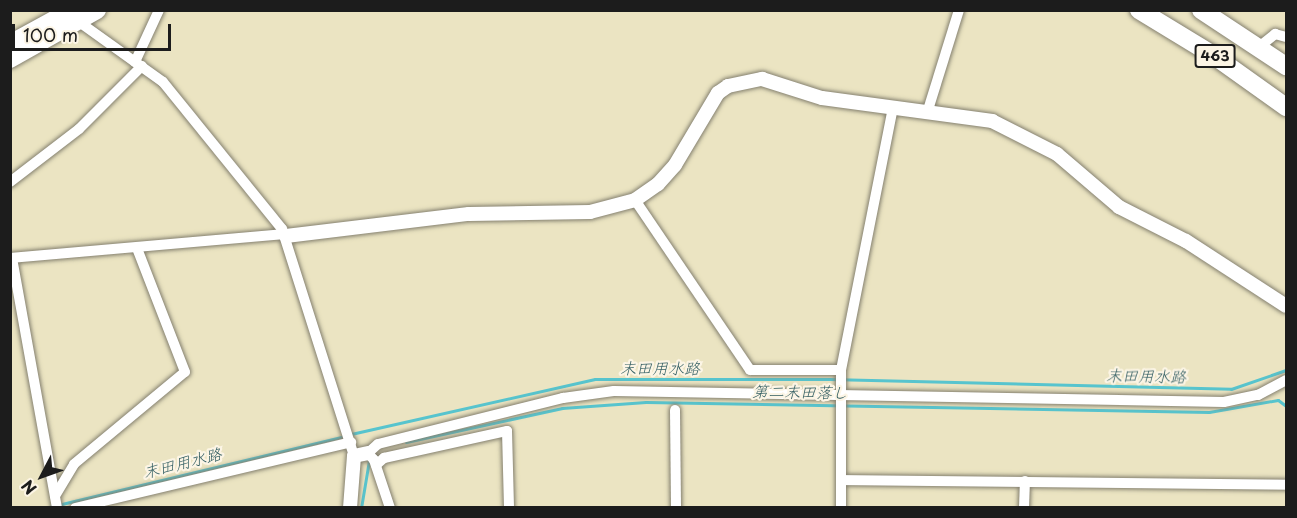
<!DOCTYPE html>
<html>
<head>
<meta charset="utf-8">
<style>
  body { margin:0 }
  #map { position:relative; width:1297px; height:518px; overflow:hidden; background:#ebe4c2; font-family:"Playpen Sans","Klee One",sans-serif }
  div>[style] { position:absolute }
  .stream>* { height:3px; margin:-1.5px; padding:0 1.5px; transform-origin:1.5px; border-radius:1.5px; background:#57c4ce }
  .roads { filter:drop-shadow(0 0 2px #84806f) drop-shadow(0 0 2px #84806f) }
  .minor>* { height:10px; margin:-5px; padding:0 5px; transform-origin:5px; border-radius:5px; background:#fff }
  .tertiary>* { height:14px; margin:-7px; padding:0 7px; transform-origin:7px; border-radius:7px; background:#fff }
  .trunk>* { height:18px; margin:-9px; padding:0 9px; transform-origin:9px; border-radius:9px; background:#fff }
  span { translate:-50% -50%; white-space:nowrap; text-align:center; line-height:1.15; -webkit-text-stroke:4.5px #fcf5e5; paint-order:stroke }
  .shield-label span { padding:2px 4px; background:#fcf5e5; border:2px solid; border-radius:4px; -webkit-text-stroke-width:0 }
  .shield-label { font-size:14px; color:#1c1c1c; font-weight:700 }
  .water-label { font-size:16px; color:#345f63; font-style:italic }
  .frame { position:absolute; inset:0; border:12px solid #1c1c1c; pointer-events:none }
  .north { position:absolute; left:12px; top:446px; width:60px; height:60px; -webkit-text-stroke:4px #fcf5e5; paint-order:stroke; rotate:229deg; font-size:16px; font-weight:700; line-height:24px; text-align:center; color:#1c1c1c }
  .north::after { content:''; display:block; margin:auto; width:21px; height:27px; background:#1c1c1c; clip-path:polygon(50% 0,100% 100%,50% 72%,0 100%) }
  .scale { position:absolute; left:12px; top:24px; width:159px; height:27px; box-sizing:border-box; border:3px solid #1c1c1c; border-top:0; padding-left:8px; font-size:18px; line-height:21px; white-space:nowrap; color:#1c1c1c; -webkit-text-stroke:4px #fcf5e5; paint-order:stroke }
</style>
</head>
<body>
<div id="map">
  <div class="stream">
    <i style="left:351px;top:434px;width:250px;rotate:-12.7deg"></i>
    <i style="left:595px;top:379px;width:234px"></i>
    <i style="left:829px;top:379px;width:402px;rotate:1.4deg"></i>
    <i style="left:1231px;top:389px;width:58px;rotate:-19.1deg"></i>
    <i style="left:406px;top:442px;width:160px;rotate:-12.3deg"></i>
    <i style="left:562px;top:408px;width:84px;rotate:-4.1deg"></i>
    <i style="left:646px;top:402px;width:563px;rotate:1.02deg"></i>
    <i style="left:1209px;top:412px;width:70px;rotate:-9.9deg"></i>
    <i style="left:1278px;top:400px;width:10px;rotate:37deg"></i>
    <i style="left:45px;top:508px;width:308px;rotate:-13.5deg"></i>
    <i style="left:361px;top:508px;width:49px;rotate:-80.5deg"></i>
  </div>
  <div class="roads">
    <div class="minor">
      <i style="left:75px;top:19px;width:108px;rotate:35.6deg"></i>
      <i style="left:163px;top:82px;width:189px;rotate:51deg"></i>
      <i style="left:282px;top:229px;width:238px;rotate:72.4deg"></i>
      <i style="left:1259px;top:47px;width:21px;rotate:-39deg"></i>
      <i style="left:1275px;top:34px;width:11px;rotate:15deg"></i>
      <i style="left:135px;top:62px;width:57px;rotate:-65.2deg"></i>
      <i style="left:928px;top:110px;width:105px;rotate:-72.8deg"></i>
      <i style="left:10px;top:182px;width:87px;rotate:-37.5deg"></i>
      <i style="left:79px;top:129px;width:89px;rotate:-45deg"></i>
      <i style="left:635px;top:200px;width:205px;rotate:55.9deg"></i>
      <i style="left:750px;top:370px;width:91px"></i>
      <i style="left:10px;top:258px;width:276px;rotate:-5deg"></i>
      <i style="left:12px;top:258px;width:254px;rotate:79.8deg"></i>
      <i style="left:675px;top:410px;width:98px;rotate:89.4deg"></i>
      <i style="left:376px;top:465px;width:11px;rotate:-41deg"></i>
      <i style="left:384px;top:458px;width:126px;rotate:-12.4deg"></i>
      <i style="left:507px;top:431px;width:77px;rotate:88.5deg"></i>
      <i style="left:841px;top:480px;width:445px;rotate:0.6deg"></i>
      <i style="left:55px;top:496px;width:37px;rotate:-59deg"></i>
      <i style="left:74px;top:464px;width:144px;rotate:-39.7deg"></i>
      <i style="left:185px;top:372px;width:133px;rotate:-111.2deg"></i>
      <i style="left:75px;top:508px;width:284px;rotate:-13.4deg"></i>
      <i style="left:390px;top:508px;width:51px;rotate:-108.4deg"></i>
      <i style="left:374px;top:460px;width:9px;rotate:-131deg"></i>
      <i style="left:368px;top:453px;width:13px;rotate:-42deg"></i>
      <i style="left:378px;top:444px;width:191px;rotate:-14deg"></i>
      <i style="left:563px;top:398px;width:51px;rotate:-7.8deg"></i>
      <i style="left:614px;top:391px;width:610px;rotate:1.03deg"></i>
      <i style="left:1224px;top:402px;width:35px;rotate:-12deg"></i>
      <i style="left:1258px;top:395px;width:32px;rotate:-28deg"></i>
      <i style="left:841px;top:508px;width:138px;rotate:-90deg"></i>
      <i style="left:841px;top:370px;width:268px;rotate:-78.8deg"></i>
      <i style="left:1024px;top:508px;width:27px;rotate:-88deg"></i>
    </div>
    <div class="tertiary">
      <i style="left:286px;top:236px;width:184px;rotate:-6.9deg"></i>
      <i style="left:469px;top:214px;width:121px;rotate:-0.9deg"></i>
      <i style="left:590px;top:212px;width:47px;rotate:-14.9deg"></i>
      <i style="left:635px;top:200px;width:28px;rotate:-35deg"></i>
      <i style="left:658px;top:184px;width:25px;rotate:-48deg"></i>
      <i style="left:675px;top:165px;width:84px;rotate:-59.2deg"></i>
      <i style="left:718px;top:93px;width:12px;rotate:-35deg"></i>
      <i style="left:728px;top:86px;width:35px;rotate:-12deg"></i>
      <i style="left:762px;top:79px;width:63px;rotate:17.6deg"></i>
      <i style="left:822px;top:98px;width:172px;rotate:7.7deg"></i>
      <i style="left:992px;top:121px;width:73px;rotate:26.9deg"></i>
      <i style="left:1057px;top:154px;width:82px;rotate:40.5deg"></i>
      <i style="left:1119px;top:207px;width:75px;rotate:26.9deg"></i>
      <i style="left:1186px;top:241px;width:119px;rotate:33deg"></i>
      <i style="left:350px;top:508px;width:52px;rotate:-85.6deg"></i>
      <i style="left:354px;top:456px;width:14px;rotate:-12deg"></i>
    </div>
    <div class="trunk">
      <i style="left:1139px;top:10px;width:87px;rotate:31.3deg"></i>
      <i style="left:1213px;top:55px;width:90px;rotate:35.5deg"></i>
      <i style="left:1201px;top:10px;width:102px;rotate:33.4deg"></i>
      <i style="left:10px;top:44px;width:71px;rotate:-28.7deg"></i>
      <i style="left:10px;top:59px;width:100px;rotate:-29.4deg"></i>
    </div>
  </div>
  <div class="shield-label">
    <span style="left:1215px;top:56px">463</span>
  </div>
  <div class="water-label">
    <span style="left:660px;top:367px">末田用水路</span>
    <span style="left:1146px;top:375px;rotate:1deg">末田用水路</span>
    <span style="left:800px;top:391px;rotate:1deg">第二末田落し</span>
    <span style="left:182px;top:462px;rotate:-14deg">末田用水路</span>
  </div>
  <div class="frame"></div>
  <div class="north">N</div>
  <div class="scale">100 m</div>
</div>
</body>
</html>
